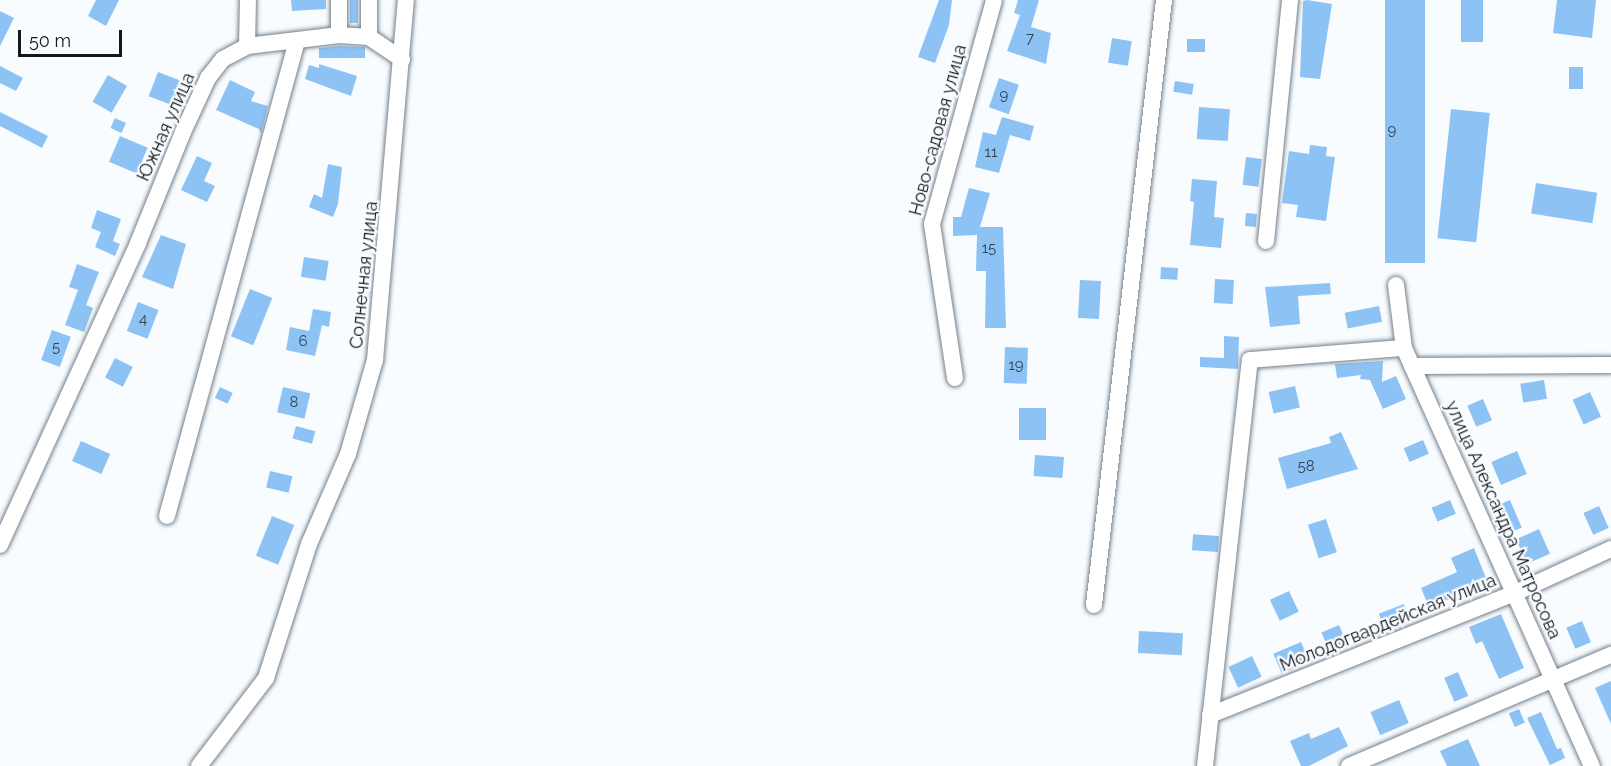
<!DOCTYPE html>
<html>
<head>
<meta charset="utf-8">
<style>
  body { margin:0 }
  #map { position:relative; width:1611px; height:766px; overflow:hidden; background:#f9fcff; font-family:Raleway,sans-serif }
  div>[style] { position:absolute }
  .building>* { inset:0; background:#8dc3f4; transform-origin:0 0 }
  .roads { filter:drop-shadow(0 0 2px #74808b) drop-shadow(0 0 2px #74808b) }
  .minor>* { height:16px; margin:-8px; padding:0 8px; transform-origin:8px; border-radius:8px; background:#fff }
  span { translate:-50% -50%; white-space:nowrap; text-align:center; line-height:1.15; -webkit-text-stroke:4.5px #f9fcff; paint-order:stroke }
  .number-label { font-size:15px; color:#324352 }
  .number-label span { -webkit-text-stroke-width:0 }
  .street-label { font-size:18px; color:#13181c }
  .scale { position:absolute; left:18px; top:30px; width:104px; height:27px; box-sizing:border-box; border:3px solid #13181c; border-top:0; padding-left:8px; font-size:18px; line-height:21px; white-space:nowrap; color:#13181c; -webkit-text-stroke:4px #f9fcff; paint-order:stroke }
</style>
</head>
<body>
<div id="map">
  <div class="building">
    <i style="clip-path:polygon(96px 0,119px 0,106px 26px,88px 16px)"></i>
    <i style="clip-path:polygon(291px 0,326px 0,326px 9px,292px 11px)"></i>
    <i style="left:350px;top:0;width:8px;height:23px"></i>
    <i style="clip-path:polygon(939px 0,952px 0,949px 25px,935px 63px,918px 57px)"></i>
    <i style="clip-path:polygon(1018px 0,1039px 0,1031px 27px,1051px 33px,1046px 64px,1007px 51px,1020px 15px,1014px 13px)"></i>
    <i style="clip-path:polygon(1307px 0,1332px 4px,1320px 79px,1300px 77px,1303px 1px)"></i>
    <i style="left:1385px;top:0;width:40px;height:263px"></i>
    <i style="left:1461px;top:0;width:22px;height:42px"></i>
    <i style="clip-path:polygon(1557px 0,1596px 0,1592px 38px,1553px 33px)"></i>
    <i style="clip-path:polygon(0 11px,14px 18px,0 46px)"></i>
    <i style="left:1112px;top:38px;width:20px;height:25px;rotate:9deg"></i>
    <i style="left:1187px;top:39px;width:18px;height:13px"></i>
    <i style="clip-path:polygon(339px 46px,365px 47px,365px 58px,319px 58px,319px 48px)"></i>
    <i style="clip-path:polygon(319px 64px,357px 76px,351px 96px,305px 79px,309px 65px,319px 68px)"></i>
    <i style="clip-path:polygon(0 66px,23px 78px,16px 91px,0 83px)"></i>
    <i style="left:1569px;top:67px;width:14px;height:22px"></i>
    <i style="left:158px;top:72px;width:28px;height:26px;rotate:21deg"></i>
    <i style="left:108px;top:75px;width:22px;height:31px;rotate:30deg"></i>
    <i style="left:999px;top:78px;width:21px;height:31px;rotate:19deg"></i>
    <i style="clip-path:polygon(230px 80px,255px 92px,251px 101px,268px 106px,261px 134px,259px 129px,216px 110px)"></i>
    <i style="left:1175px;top:81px;width:19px;height:11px;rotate:9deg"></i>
    <i style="left:1199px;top:107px;width:31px;height:32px;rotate:4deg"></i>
    <i style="left:1451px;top:109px;width:39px;height:130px;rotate:6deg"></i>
    <i style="clip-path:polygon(0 112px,48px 136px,42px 148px,0 126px)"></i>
    <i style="clip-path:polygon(1002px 117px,1034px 126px,1030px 141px,1010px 135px,999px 173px,975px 167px,983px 132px,996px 135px)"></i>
    <i style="left:115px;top:118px;width:12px;height:11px;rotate:24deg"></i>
    <i style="left:120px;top:136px;width:30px;height:28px;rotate:23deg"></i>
    <i style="clip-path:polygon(1310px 145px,1327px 147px,1326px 156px,1335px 157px,1326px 221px,1296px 217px,1298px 205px,1282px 203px,1289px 151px,1309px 154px)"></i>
    <i style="clip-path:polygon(197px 156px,212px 163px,204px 181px,215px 186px,207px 202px,181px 190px)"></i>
    <i style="left:1246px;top:157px;width:16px;height:28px;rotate:7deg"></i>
    <i style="clip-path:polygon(328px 164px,342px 167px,338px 204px,333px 217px,309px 207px,314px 194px,322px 198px)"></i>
    <i style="clip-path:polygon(1192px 179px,1217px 181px,1214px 217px,1224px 218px,1221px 248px,1190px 245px,1194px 202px,1190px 201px)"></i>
    <i style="left:1536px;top:183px;width:62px;height:31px;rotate:9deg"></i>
    <i style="clip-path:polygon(969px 188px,990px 193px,980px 227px,1003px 227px,1006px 328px,985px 328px,986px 271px,976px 271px,977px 235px,953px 236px,953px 217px,961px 217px)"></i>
    <i style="clip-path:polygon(97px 210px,121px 219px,113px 241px,120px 244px,115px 256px,95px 247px,101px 232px,91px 228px)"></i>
    <i style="left:1246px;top:213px;width:11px;height:13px;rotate:5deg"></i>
    <i style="clip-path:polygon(161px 235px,186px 244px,173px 289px,142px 277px)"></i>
    <i style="left:304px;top:257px;width:25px;height:20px;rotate:9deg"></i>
    <i style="clip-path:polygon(77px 264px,99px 272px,86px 305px,93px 308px,84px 332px,65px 325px,78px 290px,69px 287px)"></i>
    <i style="left:1161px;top:267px;width:17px;height:12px;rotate:3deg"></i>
    <i style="left:1215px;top:279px;width:19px;height:24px;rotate:3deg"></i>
    <i style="left:1080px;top:280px;width:21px;height:38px;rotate:3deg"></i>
    <i style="clip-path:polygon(1330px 283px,1331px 294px,1298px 296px,1300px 324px,1270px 327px,1265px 287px)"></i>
    <i style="left:250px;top:289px;width:24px;height:51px;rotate:22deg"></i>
    <i style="left:138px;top:302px;width:22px;height:31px;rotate:21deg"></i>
    <i style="left:1379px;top:306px;width:16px;height:35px;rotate:79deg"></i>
    <i style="clip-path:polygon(313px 309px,331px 312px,329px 327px,322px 325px,315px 356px,286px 350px,290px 327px,309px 331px)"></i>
    <i style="left:52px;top:330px;width:20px;height:32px;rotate:20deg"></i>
    <i style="clip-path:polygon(1224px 336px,1239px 337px,1238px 369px,1200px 367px,1200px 357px,1224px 358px)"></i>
    <i style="left:1005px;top:347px;width:23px;height:36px;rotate:2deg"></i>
    <i style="left:115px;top:358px;width:20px;height:22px;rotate:27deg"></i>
    <i style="clip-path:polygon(1383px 361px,1382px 382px,1396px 376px,1406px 399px,1383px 409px,1370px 380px,1360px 379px,1361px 375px,1337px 378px,1335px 364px)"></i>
    <i style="left:1544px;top:380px;width:19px;height:24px;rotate:81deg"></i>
    <i style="left:1295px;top:386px;width:22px;height:27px;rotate:77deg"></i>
    <i style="left:220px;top:387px;width:14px;height:12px;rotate:25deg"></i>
    <i style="left:283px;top:387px;width:28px;height:26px;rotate:13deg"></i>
    <i style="left:1590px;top:392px;width:27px;height:19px;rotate:66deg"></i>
    <i style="left:1483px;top:399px;width:23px;height:17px;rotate:67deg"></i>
    <i style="left:1019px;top:408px;width:27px;height:32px"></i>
    <i style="left:296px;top:426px;width:20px;height:13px;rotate:15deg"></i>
    <i style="clip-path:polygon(1341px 432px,1358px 469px,1287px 489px,1278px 458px,1331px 443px,1329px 437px)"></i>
    <i style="left:1423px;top:440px;width:15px;height:21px;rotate:67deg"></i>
    <i style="left:81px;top:441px;width:32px;height:22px;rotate:24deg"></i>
    <i style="left:1517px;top:451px;width:25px;height:28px;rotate:67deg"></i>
    <i style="left:1035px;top:455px;width:29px;height:21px;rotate:4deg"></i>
    <i style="left:270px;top:471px;width:23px;height:17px;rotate:13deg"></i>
    <i style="left:1450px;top:500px;width:15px;height:20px;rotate:67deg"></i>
    <i style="left:1510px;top:500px;width:30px;height:12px;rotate:67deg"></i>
    <i style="left:1599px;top:506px;width:24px;height:17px;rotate:66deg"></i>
    <i style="left:272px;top:516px;width:24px;height:43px;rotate:22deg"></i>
    <i style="left:1326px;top:519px;width:35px;height:19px;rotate:72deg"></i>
    <i style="left:1539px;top:529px;width:27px;height:25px;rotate:66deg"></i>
    <i style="left:1219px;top:536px;width:16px;height:26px;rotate:94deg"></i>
    <i style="clip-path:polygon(1474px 548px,1488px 583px,1429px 607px,1421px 588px,1457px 572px,1451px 558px)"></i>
    <i style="left:1289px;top:591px;width:23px;height:21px;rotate:65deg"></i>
    <i style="left:1404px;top:604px;width:14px;height:27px;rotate:69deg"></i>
    <i style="clip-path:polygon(1501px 614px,1524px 668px,1499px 679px,1482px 641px,1476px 644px,1469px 627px)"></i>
    <i style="left:1582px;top:621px;width:23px;height:17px;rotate:67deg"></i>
    <i style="left:1339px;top:625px;width:21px;height:19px;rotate:67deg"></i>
    <i style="left:1139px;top:631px;width:44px;height:22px;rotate:3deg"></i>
    <i style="left:1301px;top:642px;width:21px;height:30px;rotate:67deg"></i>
    <i style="left:1252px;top:656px;width:23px;height:26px;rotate:65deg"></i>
    <i style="left:1458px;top:672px;width:26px;height:15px;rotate:67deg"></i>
    <i style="clip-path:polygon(1611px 681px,1611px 724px,1595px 688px)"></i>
    <i style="left:1399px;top:700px;width:25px;height:31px;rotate:67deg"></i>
    <i style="left:1519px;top:709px;width:15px;height:11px;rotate:67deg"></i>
    <i style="clip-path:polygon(1541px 712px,1557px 749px,1561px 748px,1565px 758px,1550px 765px,1527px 718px)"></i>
    <i style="clip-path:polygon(1339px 727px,1348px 746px,1309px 766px,1301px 766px,1290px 741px,1309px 733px,1311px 739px)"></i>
    <i style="clip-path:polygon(1468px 739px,1480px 766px,1447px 766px,1440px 751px)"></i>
  </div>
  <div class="roads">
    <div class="minor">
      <i style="left:339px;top:0;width:35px;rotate:90deg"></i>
      <i style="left:369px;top:0;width:37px;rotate:90deg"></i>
      <i style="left:247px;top:46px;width:46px;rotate:-88.8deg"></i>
      <i style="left:1266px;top:241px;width:242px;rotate:-84.3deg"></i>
      <i style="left:1396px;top:285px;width:64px;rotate:82.8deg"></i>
      <i style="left:1404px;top:348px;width:458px;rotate:65.8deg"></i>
      <i style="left:1412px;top:366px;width:199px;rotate:-0.3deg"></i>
      <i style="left:955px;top:378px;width:156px;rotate:-98.5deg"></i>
      <i style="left:932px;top:224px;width:232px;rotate:-74.5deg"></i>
      <i style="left:167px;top:516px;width:492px;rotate:-74.7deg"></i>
      <i style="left:0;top:545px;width:332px;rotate:-65.4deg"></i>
      <i style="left:138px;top:243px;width:120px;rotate:-67.9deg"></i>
      <i style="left:183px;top:132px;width:60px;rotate:-65.2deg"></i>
      <i style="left:208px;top:78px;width:24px;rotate:-52deg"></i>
      <i style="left:223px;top:59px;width:27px;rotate:-28deg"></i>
      <i style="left:247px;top:46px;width:93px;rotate:-6.8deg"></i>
      <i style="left:339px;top:35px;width:30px;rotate:4deg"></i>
      <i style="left:369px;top:37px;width:40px;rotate:34deg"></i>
      <i style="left:1094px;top:605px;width:609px;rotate:-83.4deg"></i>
      <i style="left:1210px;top:715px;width:326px;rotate:-21.8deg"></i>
      <i style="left:1513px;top:594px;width:108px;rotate:-24.7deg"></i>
      <i style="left:199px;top:766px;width:111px;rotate:-52.7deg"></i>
      <i style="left:266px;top:678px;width:141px;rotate:-72.2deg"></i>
      <i style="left:309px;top:544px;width:98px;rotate:-66.6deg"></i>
      <i style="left:348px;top:454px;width:98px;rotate:-74deg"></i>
      <i style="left:375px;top:360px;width:361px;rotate:-85.1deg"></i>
      <i style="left:1205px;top:766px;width:408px;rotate:-83.7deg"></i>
      <i style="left:1250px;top:360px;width:154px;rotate:-4.5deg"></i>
      <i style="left:1349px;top:766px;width:285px;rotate:-23deg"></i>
    </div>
  </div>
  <div class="number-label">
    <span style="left:1030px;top:39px">7</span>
    <span style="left:1004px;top:96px">9</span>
    <span style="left:1392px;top:131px">9</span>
    <span style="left:991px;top:153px">11</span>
    <span style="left:989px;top:249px">15</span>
    <span style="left:143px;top:320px">4</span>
    <span style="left:303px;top:342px">6</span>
    <span style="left:56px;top:348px">5</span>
    <span style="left:1016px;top:366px">19</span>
    <span style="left:294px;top:403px">8</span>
    <span style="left:1306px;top:467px">58</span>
  </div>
  <div class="street-label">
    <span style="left:166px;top:127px;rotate:-66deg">Южная улица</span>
    <span style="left:938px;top:130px;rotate:-75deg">Ново-садовая улица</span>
    <span style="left:364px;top:275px;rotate:-84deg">Солнечная улица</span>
    <span style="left:1503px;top:520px;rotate:66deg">улица Александра Матросова</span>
    <span style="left:1388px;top:623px;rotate:-22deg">Молодогвардейская улица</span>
  </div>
  <div class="scale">50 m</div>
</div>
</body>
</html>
